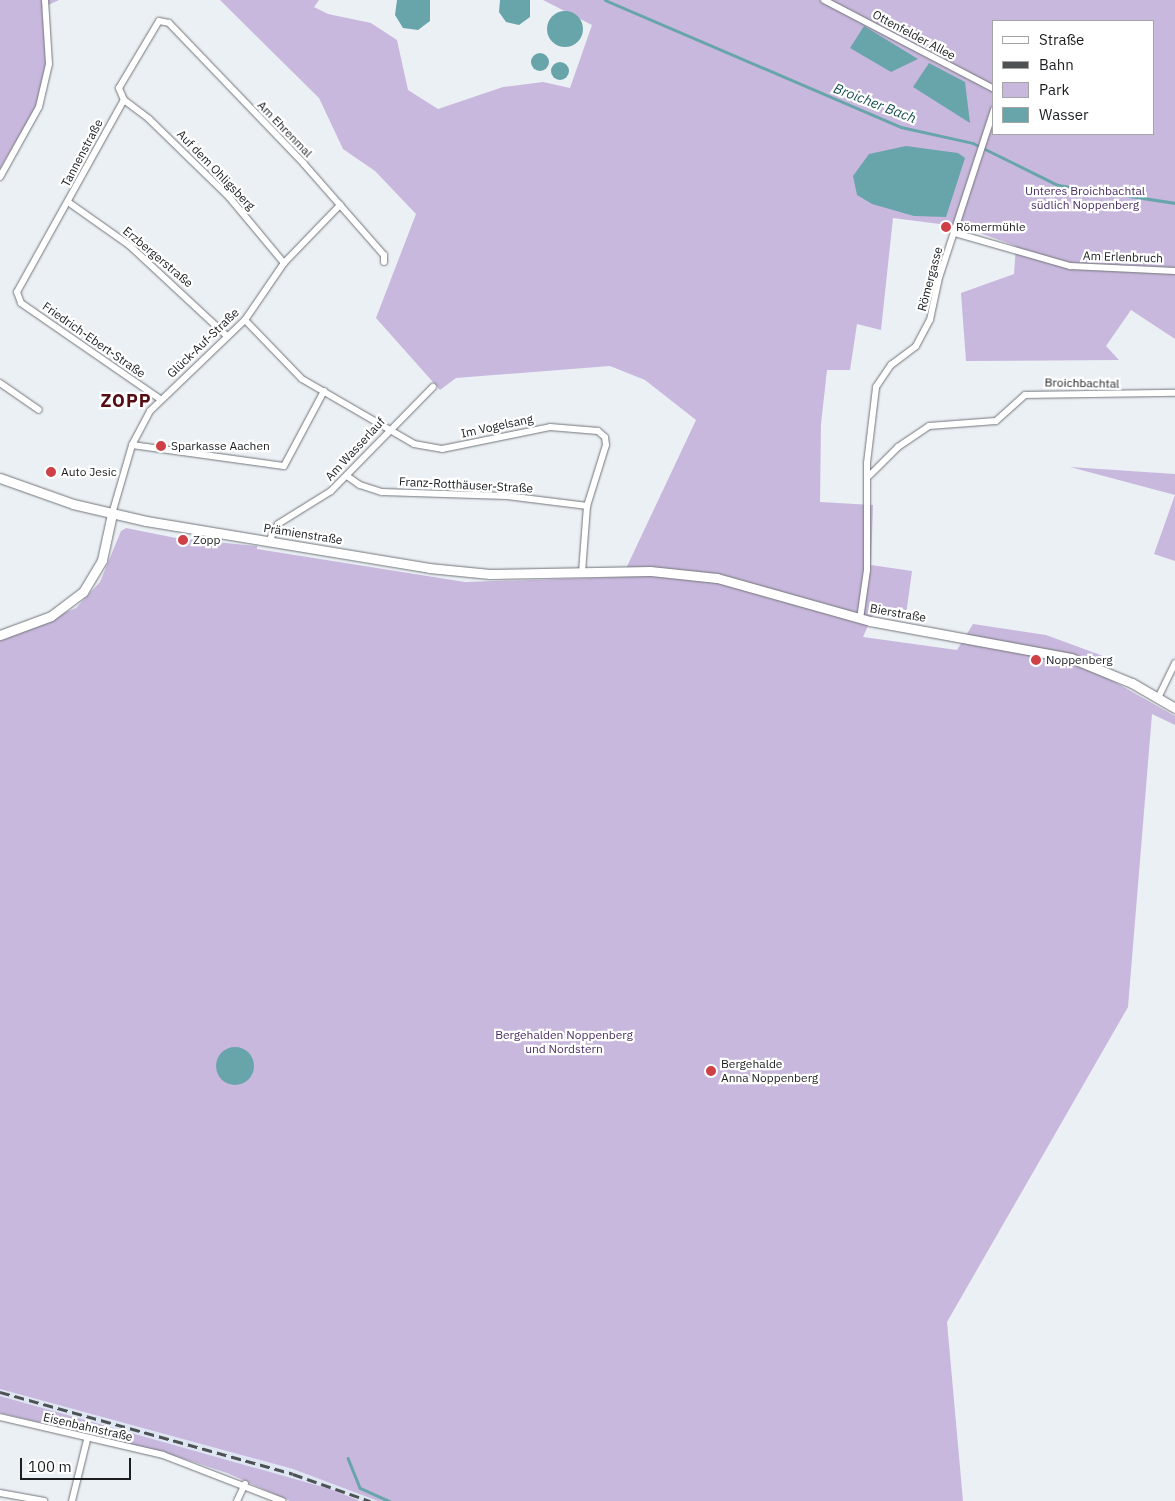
<!DOCTYPE html>
<html>
<head>
<meta charset="utf-8">
<style>
  body { margin:0 }
  #map { position:relative; width:1175px; height:1501px; overflow:hidden; background:#ebf0f5; font-family:"IBM Plex Sans",sans-serif }
  div>[style] { position:absolute }
  .built>* { inset:0; background:#dde6f2 }
  .green>* { inset:0; background:#c9b8dd }
  .water>* { inset:0; background:#68a5ab }
  .round { border-radius:50% }
  .stream>* { height:2.5px; margin:-1.25px; padding:0 1.25px; transform-origin:1.25px; border-radius:1.25px; background:#68a5ab }
  .roads { filter:drop-shadow(0 0 1px #717579) drop-shadow(0 0 1px #717579) }
  .street>* { height:6px; margin:-3px; padding:0 3px; transform-origin:3px; border-radius:3px; background:#fff }
  .secondary>* { height:9px; margin:-4.5px; padding:0 4.5px; transform-origin:4.5px; border-radius:4.5px; background:#fff }
  .rail>* { height:2.5px; margin-top:-1.25px; transform-origin:0; background:repeating-linear-gradient(90deg,#4f5255 0 10px,transparent 0 15px) }
  .dots>* { width:14px; height:14px; translate:-50% -50%; box-sizing:border-box; border:2px solid #fff; border-radius:50% }
  span { translate:-50% -50%; white-space:nowrap; text-align:center; line-height:1.15; -webkit-text-stroke:4.5px #fff; paint-order:stroke }
  .street-label { font-size:12px; color:#1b1d1f }
  .park-label { font-size:12px; color:#4b3066 }
  .poi-label { font-size:12px; color:#1b1d1f }
  .left { translate:0 -50%; text-align:left }
  .water-label { font-size:14px; color:#184f54; font-style:italic }
  .district-label { font-size:18px; color:#530d13; font-weight:700; letter-spacing:1px }
  .legend { position:absolute; left:992px; top:20px; width:162px; height:115px; box-sizing:border-box; background:#fff; border:1px solid #a4a5a5; margin:0; padding:6px 9px; list-style:none; font-size:15px; color:#1b1d1f }
  .legend li { display:flex; align-items:center; gap:10px; height:25px }
  .legend b { width:25px; border:1px solid #a4a5a5 }
  .scale { position:absolute; left:20px; top:1458px; width:111px; height:22px; box-sizing:border-box; border:2px solid #1b1d1f; border-top:0; padding-left:6px; font-size:15px; line-height:18px; white-space:nowrap; color:#1b1d1f; -webkit-text-stroke:4px #fff; paint-order:stroke }
</style>
</head>
<body>
<div id="map">
  <div class="built">
    <i style="clip-path:polygon(0 1389px,293px 1469px,378px 1501px,360px 1501px,0 1396px)"></i>
  </div>
  <div class="green">
    <i style="clip-path:polygon(0 0,59px 0,42px 8px,46px 63px,36px 106px,0 169px)"></i>
    <i style="clip-path:polygon(evenodd,220px 0,319px 0,314px 7px,328px 14px,371px 23px,397px 40px,408px 90px,438px 109px,503px 87px,543px 82px,570px 88px,592px 25px,543px 0,1175px 0,1175px 339px,1131px 310px,1106px 346px,1119px 360px,966px 361px,961px 293px,1014px 274px,1016px 246px,963px 227px,893px 218px,881px 330px,857px 324px,850px 370px,827px 370px,821px 424px,820px 502px,873px 505px,871px 565px,912px 571px,906px 615px,876px 608px,863px 637px,957px 650px,973px 624px,1046px 635px,1114px 660px,1106px 677px,1175px 716px,1175px 725px,1152px 714px,1128px 1007px,947px 1322px,963px 1501px,378px 1501px,293px 1469px,0 1389px,0 640px,76px 608px,100px 582px,121px 531px,126px 528px,176px 538px,257px 546px,257px 549px,465px 582px,622px 577px,696px 420px,645px 380px,610px 366px,456px 378px,440px 390px,376px 318px,416px 214px,375px 171px,343px 149px,319px 98px,220px 0,994px 21px,1154px 21px,1154px 134px,994px 134px,994px 21px)"></i>
    <i style="clip-path:polygon(1070px 467px,1175px 474px,1175px 561px,1154px 554px,1175px 495px)"></i>
    <i style="clip-path:polygon(0 1396px,330px 1489px,360px 1501px,290px 1501px,227px 1473px,160px 1451px,0 1413px)"></i>
  </div>
  <div class="water">
    <i style="clip-path:polygon(397px 0,430px 0,430px 21px,418px 30px,403px 28px,395px 15px)"></i>
    <i style="clip-path:polygon(500px 0,530px 0,530px 17px,519px 25px,506px 22px,499px 12px)"></i>
    <i class="round" style="left:547px;top:11px;width:36px;height:36px"></i>
    <i style="clip-path:polygon(864px 26px,918px 59px,891px 72px,850px 48px)"></i>
    <i class="round" style="left:531px;top:53px;width:18px;height:18px"></i>
    <i class="round" style="left:551px;top:62px;width:18px;height:18px"></i>
    <i style="clip-path:polygon(929px 63px,965px 82px,970px 123px,913px 87px)"></i>
    <i style="clip-path:polygon(906px 146px,958px 153px,965px 158px,946px 217px,914px 216px,872px 204px,857px 195px,853px 176px,869px 154px)"></i>
    <i class="round" style="left:216px;top:1047px;width:38px;height:38px"></i>
  </div>
  <div class="stream">
    <i style="left:605px;top:0;width:322px;rotate:23.2deg"></i>
    <i style="left:901px;top:127px;width:74px;rotate:12.5deg"></i>
    <i style="left:973px;top:143px;width:95px;rotate:26.3deg"></i>
    <i style="left:1058px;top:185px;width:118px;rotate:8.7deg"></i>
    <i style="left:348px;top:1458px;width:32px;rotate:68deg"></i>
    <i style="left:360px;top:1488px;width:32px;rotate:24deg"></i>
  </div>
  <div class="roads">
    <div class="street">
      <i style="left:824px;top:0;width:192px;rotate:27.6deg"></i>
      <i style="left:124px;top:100px;width:31px;rotate:37deg"></i>
      <i style="left:149px;top:119px;width:112px;rotate:44.3deg"></i>
      <i style="left:229px;top:197px;width:86px;rotate:50.2deg"></i>
      <i style="left:0;top:177px;width:80px;rotate:-60.9deg"></i>
      <i style="left:39px;top:107px;width:44px;rotate:-76.9deg"></i>
      <i style="left:49px;top:64px;width:64px;rotate:-93.6deg"></i>
      <i style="left:68px;top:202px;width:75px;rotate:35.2deg"></i>
      <i style="left:129px;top:245px;width:134px;rotate:42.9deg"></i>
      <i style="left:955px;top:233px;width:120px;rotate:16deg"></i>
      <i style="left:1070px;top:266px;width:105px;rotate:2.7deg"></i>
      <i style="left:245px;top:320px;width:82px;rotate:46deg"></i>
      <i style="left:302px;top:379px;width:129px;rotate:30.1deg"></i>
      <i style="left:414px;top:444px;width:28px;rotate:10deg"></i>
      <i style="left:442px;top:449px;width:110px;rotate:-11.5deg"></i>
      <i style="left:550px;top:427px;width:48px;rotate:4.8deg"></i>
      <i style="left:598px;top:431px;width:9px;rotate:41deg"></i>
      <i style="left:605px;top:437px;width:8px;rotate:83deg"></i>
      <i style="left:606px;top:445px;width:64px;rotate:107.3deg"></i>
      <i style="left:587px;top:506px;width:67px;rotate:94.3deg"></i>
      <i style="left:0;top:383px;width:47px;rotate:34.7deg"></i>
      <i style="left:160px;top:399px;width:169px;rotate:-145.4deg"></i>
      <i style="left:21px;top:303px;width:12px;rotate:-110deg"></i>
      <i style="left:17px;top:292px;width:220px;rotate:-60.9deg"></i>
      <i style="left:124px;top:100px;width:13px;rotate:-113deg"></i>
      <i style="left:119px;top:88px;width:78px;rotate:-59.2deg"></i>
      <i style="left:159px;top:21px;width:10px;rotate:11deg"></i>
      <i style="left:169px;top:23px;width:195px;rotate:46.2deg"></i>
      <i style="left:304px;top:164px;width:121px;rotate:48.7deg"></i>
      <i style="left:384px;top:255px;width:7px;rotate:90deg"></i>
      <i style="left:132px;top:445px;width:153px;rotate:7.9deg"></i>
      <i style="left:284px;top:466px;width:85px;rotate:-61.9deg"></i>
      <i style="left:347px;top:476px;width:16px;rotate:35deg"></i>
      <i style="left:360px;top:485px;width:23px;rotate:18deg"></i>
      <i style="left:382px;top:492px;width:125px;rotate:1.8deg"></i>
      <i style="left:507px;top:496px;width:81px;rotate:7.1deg"></i>
      <i style="left:869px;top:476px;width:41px;rotate:-45deg"></i>
      <i style="left:898px;top:447px;width:37px;rotate:-34deg"></i>
      <i style="left:929px;top:426px;width:67px;rotate:-4.3deg"></i>
      <i style="left:996px;top:421px;width:39px;rotate:-42deg"></i>
      <i style="left:1025px;top:395px;width:150px;rotate:-0.8deg"></i>
      <i style="left:112px;top:514px;width:72px;rotate:-73.8deg"></i>
      <i style="left:132px;top:445px;width:38px;rotate:-62deg"></i>
      <i style="left:150px;top:411px;width:132px;rotate:-43.8deg"></i>
      <i style="left:245px;top:320px;width:69px;rotate:-55.6deg"></i>
      <i style="left:284px;top:263px;width:81px;rotate:-46deg"></i>
      <i style="left:269px;top:541px;width:19px;rotate:-62deg"></i>
      <i style="left:278px;top:524px;width:62px;rotate:-31.9deg"></i>
      <i style="left:331px;top:491px;width:146px;rotate:-45.6deg"></i>
      <i style="left:860px;top:619px;width:49px;rotate:-81.9deg"></i>
      <i style="left:867px;top:570px;width:107px;rotate:-90deg"></i>
      <i style="left:867px;top:463px;width:77px;rotate:-83.2deg"></i>
      <i style="left:876px;top:387px;width:27px;rotate:-56deg"></i>
      <i style="left:891px;top:365px;width:31px;rotate:-37deg"></i>
      <i style="left:916px;top:346px;width:30px;rotate:-62deg"></i>
      <i style="left:930px;top:320px;width:40px;rotate:-78deg"></i>
      <i style="left:938px;top:281px;width:180px;rotate:-71.9deg"></i>
      <i style="left:1158px;top:698px;width:39px;rotate:-64deg"></i>
      <i style="left:0;top:1417px;width:167px;rotate:13.1deg"></i>
      <i style="left:163px;top:1455px;width:128px;rotate:21.1deg"></i>
      <i style="left:0;top:1493px;width:45px;rotate:10.3deg"></i>
      <i style="left:72px;top:1501px;width:63px;rotate:-76.2deg"></i>
      <i style="left:237px;top:1501px;width:19px;rotate:-65deg"></i>
    </div>
    <div class="secondary">
      <i style="left:0;top:478px;width:77px;rotate:19.6deg"></i>
      <i style="left:73px;top:504px;width:75px;rotate:13.1deg"></i>
      <i style="left:146px;top:521px;width:287px;rotate:9.4deg"></i>
      <i style="left:429px;top:568px;width:61px;rotate:5.6deg"></i>
      <i style="left:490px;top:574px;width:160px;rotate:-1.1deg"></i>
      <i style="left:650px;top:571px;width:67px;rotate:6deg"></i>
      <i style="left:717px;top:578px;width:159px;rotate:15.7deg"></i>
      <i style="left:870px;top:621px;width:204px;rotate:10.4deg"></i>
      <i style="left:1071px;top:658px;width:66px;rotate:22.3deg"></i>
      <i style="left:1132px;top:683px;width:50px;rotate:30.2deg"></i>
      <i style="left:0;top:635px;width:54px;rotate:-20.4deg"></i>
      <i style="left:51px;top:616px;width:40px;rotate:-37deg"></i>
      <i style="left:83px;top:592px;width:37px;rotate:-59deg"></i>
      <i style="left:102px;top:560px;width:47px;rotate:-77.7deg"></i>
    </div>
  </div>
  <div class="rail">
    <i style="left:0;top:1392px;width:304px;rotate:15.6deg"></i>
    <i style="left:293px;top:1474px;width:82px;rotate:19.3deg"></i>
  </div>
  <div class="dots">
    <i style="left:946px;top:227px;background:#ce3f46"></i>
    <i style="left:161px;top:446px;background:#ce3f46"></i>
    <i style="left:51px;top:472px;background:#ce3f46"></i>
    <i style="left:183px;top:540px;background:#ce3f46"></i>
    <i style="left:1036px;top:660px;background:#ce3f46"></i>
    <i style="left:711px;top:1071px;background:#ce3f46"></i>
  </div>
  <div class="street-label">
    <span style="left:914px;top:35px;rotate:28deg">Ottenfelder Allee</span>
    <span style="left:285px;top:129px;rotate:46deg">Am Ehrenmal</span>
    <span style="left:82px;top:153px;rotate:-62deg">Tannenstraße</span>
    <span style="left:216px;top:170px;rotate:46deg">Auf dem Ohligsberg</span>
    <span style="left:158px;top:257px;rotate:40deg">Erzbergerstraße</span>
    <span style="left:1123px;top:257px;rotate:2deg">Am Erlenbruch</span>
    <span style="left:930px;top:279px;rotate:-75deg">Römergasse</span>
    <span style="left:94px;top:340px;rotate:35deg">Friedrich-Ebert-Straße</span>
    <span style="left:203px;top:343px;rotate:-44deg">Glück-Auf-Straße</span>
    <span style="left:1082px;top:383px;rotate:1deg">Broichbachtal</span>
    <span style="left:497px;top:426px;rotate:-12deg">Im Vogelsang</span>
    <span style="left:355px;top:449px;rotate:-47deg">Am Wasserlauf</span>
    <span style="left:466px;top:485px;rotate:3deg">Franz-Rotthäuser-Straße</span>
    <span style="left:303px;top:534px;rotate:9deg">Prämienstraße</span>
    <span style="left:898px;top:613px;rotate:10deg">Bierstraße</span>
    <span style="left:88px;top:1427px;rotate:13deg">Eisenbahnstraße</span>
  </div>
  <div class="park-label">
    <span style="left:1085px;top:198px">Unteres Broichbachtal<br>südlich Noppenberg</span>
    <span style="left:564px;top:1042px">Bergehalden Noppenberg<br>und Nordstern</span>
  </div>
  <div class="poi-label">
    <span class="left" style="left:956px;top:227px">Römermühle</span>
    <span class="left" style="left:171px;top:446px">Sparkasse Aachen</span>
    <span class="left" style="left:61px;top:472px">Auto Jesic</span>
    <span class="left" style="left:193px;top:540px">Zopp</span>
    <span class="left" style="left:1046px;top:660px">Noppenberg</span>
    <span class="left" style="left:721px;top:1071px">Bergehalde<br>Anna Noppenberg</span>
  </div>
  <div class="water-label">
    <span style="left:875px;top:103px;rotate:21deg">Broicher Bach</span>
  </div>
  <div class="district-label">
    <span style="left:126px;top:401px">ZOPP</span>
  </div>
  <ul class="legend">
  <li><b style="height:6px;background:#fff"></b>Straße</li>
  <li><b style="height:6px;background:#4f5255"></b>Bahn</li>
  <li><b style="height:14px;background:#c9b8dd"></b>Park</li>
  <li><b style="height:14px;background:#68a5ab"></b>Wasser</li>
  </ul>
  <div class="scale">100 m</div>
</div>
</body>
</html>
